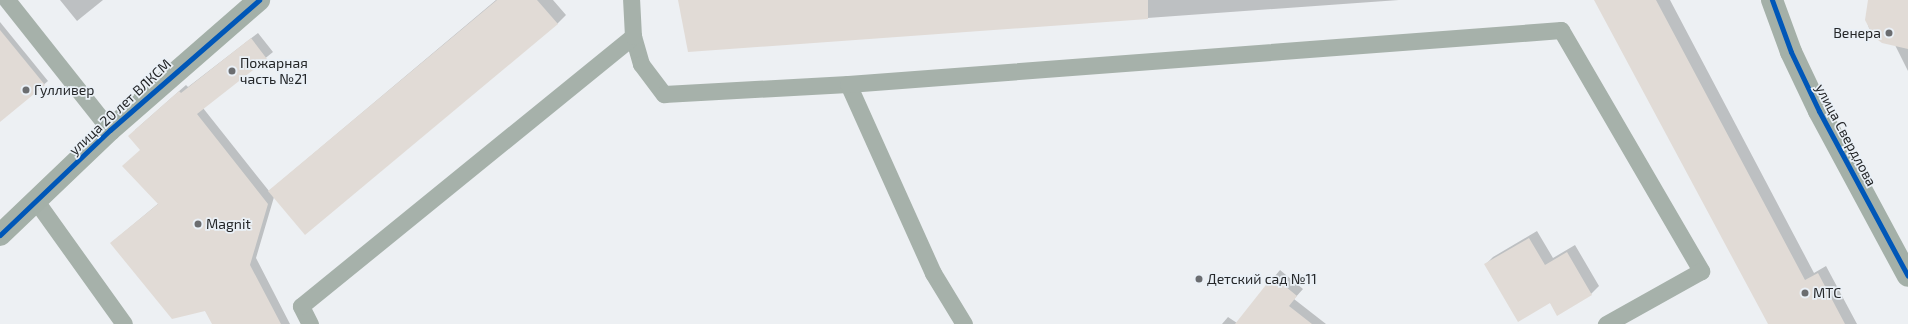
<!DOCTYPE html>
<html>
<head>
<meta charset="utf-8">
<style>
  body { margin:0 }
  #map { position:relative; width:1908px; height:324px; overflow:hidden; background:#edf0f3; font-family:"Exo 2",sans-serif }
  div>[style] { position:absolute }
  .shadow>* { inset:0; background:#0003 }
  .building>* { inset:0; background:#e1dbd6 }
  .lane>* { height:17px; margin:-8.5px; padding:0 8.5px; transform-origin:8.5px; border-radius:8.5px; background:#a6b1aa }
  .secondary>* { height:22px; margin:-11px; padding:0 11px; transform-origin:11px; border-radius:11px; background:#a4b0a8 }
  .cycleway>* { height:5px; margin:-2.5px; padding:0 2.5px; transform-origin:2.5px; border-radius:2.5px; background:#0057b8 }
  .dots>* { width:11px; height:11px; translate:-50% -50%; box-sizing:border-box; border:2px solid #eaf0f6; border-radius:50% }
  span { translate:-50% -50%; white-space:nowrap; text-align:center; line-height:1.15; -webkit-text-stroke:3.5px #eaf0f6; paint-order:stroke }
  .poi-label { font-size:14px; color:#252729 }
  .right { translate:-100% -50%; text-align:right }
  .left { translate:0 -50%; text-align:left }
  .street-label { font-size:14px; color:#252729 }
</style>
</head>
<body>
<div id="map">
  <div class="shadow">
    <i style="clip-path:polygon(60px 0,103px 0,77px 21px)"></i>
    <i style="clip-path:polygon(496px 0,553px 0,566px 15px,557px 24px,274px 197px,256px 258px,290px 324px,213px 324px,205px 310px,111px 243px,159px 203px,135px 130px,186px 85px,188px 87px,258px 33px,273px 52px,203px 108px,269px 191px)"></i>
    <i style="clip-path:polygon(679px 0,1399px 0,689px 51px)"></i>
    <i style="clip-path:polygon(1595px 0,1670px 0,1814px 273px,1826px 266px,1857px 324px,1769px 324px)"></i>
    <i style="clip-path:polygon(1870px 0,1908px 0,1908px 71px,1895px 45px,1882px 42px,1869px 28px,1866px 19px)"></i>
    <i style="clip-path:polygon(0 22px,48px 81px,0 121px)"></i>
    <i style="clip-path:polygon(1537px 231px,1553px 258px,1575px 245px,1599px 286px,1591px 294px,1557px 314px,1550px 302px,1485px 265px,1493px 257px)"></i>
    <i style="clip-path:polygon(1280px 270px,1303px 289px,1294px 299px,1326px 324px,1222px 324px,1228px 317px,1237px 323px)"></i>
  </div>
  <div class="building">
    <i style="clip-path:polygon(497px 0,537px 0,558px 24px,305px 235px,268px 191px)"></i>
    <i style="clip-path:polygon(678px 0,1148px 0,1148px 19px,688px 52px)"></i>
    <i style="clip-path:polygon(1594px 0,1656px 0,1805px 280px,1818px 273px,1845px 324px,1768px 324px)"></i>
    <i style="clip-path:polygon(1868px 0,1908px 0,1908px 49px,1882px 43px,1874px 37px,1865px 20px)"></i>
    <i style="clip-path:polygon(0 30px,45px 85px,0 122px)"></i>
    <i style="clip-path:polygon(251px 38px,267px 59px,197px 114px,268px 204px,250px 265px,281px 324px,212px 324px,205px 311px,172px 319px,110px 243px,158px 204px,122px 166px,140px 150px,128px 136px,179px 91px,181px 93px)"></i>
    <i style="clip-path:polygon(1529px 238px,1545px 265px,1567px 252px,1592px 295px,1557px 316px,1550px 303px,1518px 322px,1484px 264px)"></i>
    <i style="clip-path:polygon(1273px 276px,1297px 296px,1289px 306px,1312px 324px,1235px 324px)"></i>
  </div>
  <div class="lane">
    <i style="left:7px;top:0;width:166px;rotate:51.6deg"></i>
    <i style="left:633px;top:36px;width:29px;rotate:74deg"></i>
    <i style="left:641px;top:64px;width:38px;rotate:53deg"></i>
    <i style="left:664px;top:94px;width:184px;rotate:-3.1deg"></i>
    <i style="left:36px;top:201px;width:151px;rotate:54.4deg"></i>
    <i style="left:310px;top:324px;width:20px;rotate:-117deg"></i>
    <i style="left:301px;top:306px;width:428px;rotate:-39.1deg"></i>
    <i style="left:633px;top:36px;width:36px;rotate:-93deg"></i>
    <i style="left:964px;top:324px;width:60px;rotate:-121.3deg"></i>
    <i style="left:933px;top:273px;width:207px;rotate:-114.2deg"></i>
    <i style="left:848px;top:84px;width:715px;rotate:-4.33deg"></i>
    <i style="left:1561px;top:30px;width:279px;rotate:59.8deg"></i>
    <i style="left:1701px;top:271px;width:109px;rotate:150.8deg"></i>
  </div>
  <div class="secondary">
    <i style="left:1772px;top:0;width:55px;rotate:69.9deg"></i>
    <i style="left:1791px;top:52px;width:65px;rotate:64.6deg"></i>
    <i style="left:1819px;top:111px;width:187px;rotate:61.7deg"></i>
    <i style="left:0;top:235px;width:152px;rotate:-43.7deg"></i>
    <i style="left:110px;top:130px;width:198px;rotate:-41.1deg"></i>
  </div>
  <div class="cycleway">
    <i style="left:1772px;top:0;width:55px;rotate:69.9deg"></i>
    <i style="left:1791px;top:52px;width:65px;rotate:64.6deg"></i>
    <i style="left:1819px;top:111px;width:187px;rotate:61.7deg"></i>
    <i style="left:0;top:235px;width:152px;rotate:-43.7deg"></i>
    <i style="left:110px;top:130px;width:198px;rotate:-41.1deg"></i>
  </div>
  <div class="dots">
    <i style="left:1889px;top:33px;background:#6b6d70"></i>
    <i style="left:232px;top:71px;background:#6b6d70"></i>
    <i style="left:26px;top:90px;background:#6b6d70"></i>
    <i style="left:198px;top:224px;background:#6b6d70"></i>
    <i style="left:1199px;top:279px;background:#6b6d70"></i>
    <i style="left:1805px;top:293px;background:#6b6d70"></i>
  </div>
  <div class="poi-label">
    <span class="right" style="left:1881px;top:33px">Венера</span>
    <span class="left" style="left:240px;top:71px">Пожарная<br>часть №21</span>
    <span class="left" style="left:34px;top:90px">Гулливер</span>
    <span class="left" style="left:206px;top:224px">Magnit</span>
    <span class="left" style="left:1207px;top:279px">Детский сад №11</span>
    <span class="left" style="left:1813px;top:293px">МТС</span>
  </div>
  <div class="street-label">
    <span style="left:120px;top:107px;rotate:-43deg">улица 20 лет ВЛКСМ</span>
    <span style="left:1846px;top:135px;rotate:62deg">улица Свердлова</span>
  </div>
</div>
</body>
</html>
